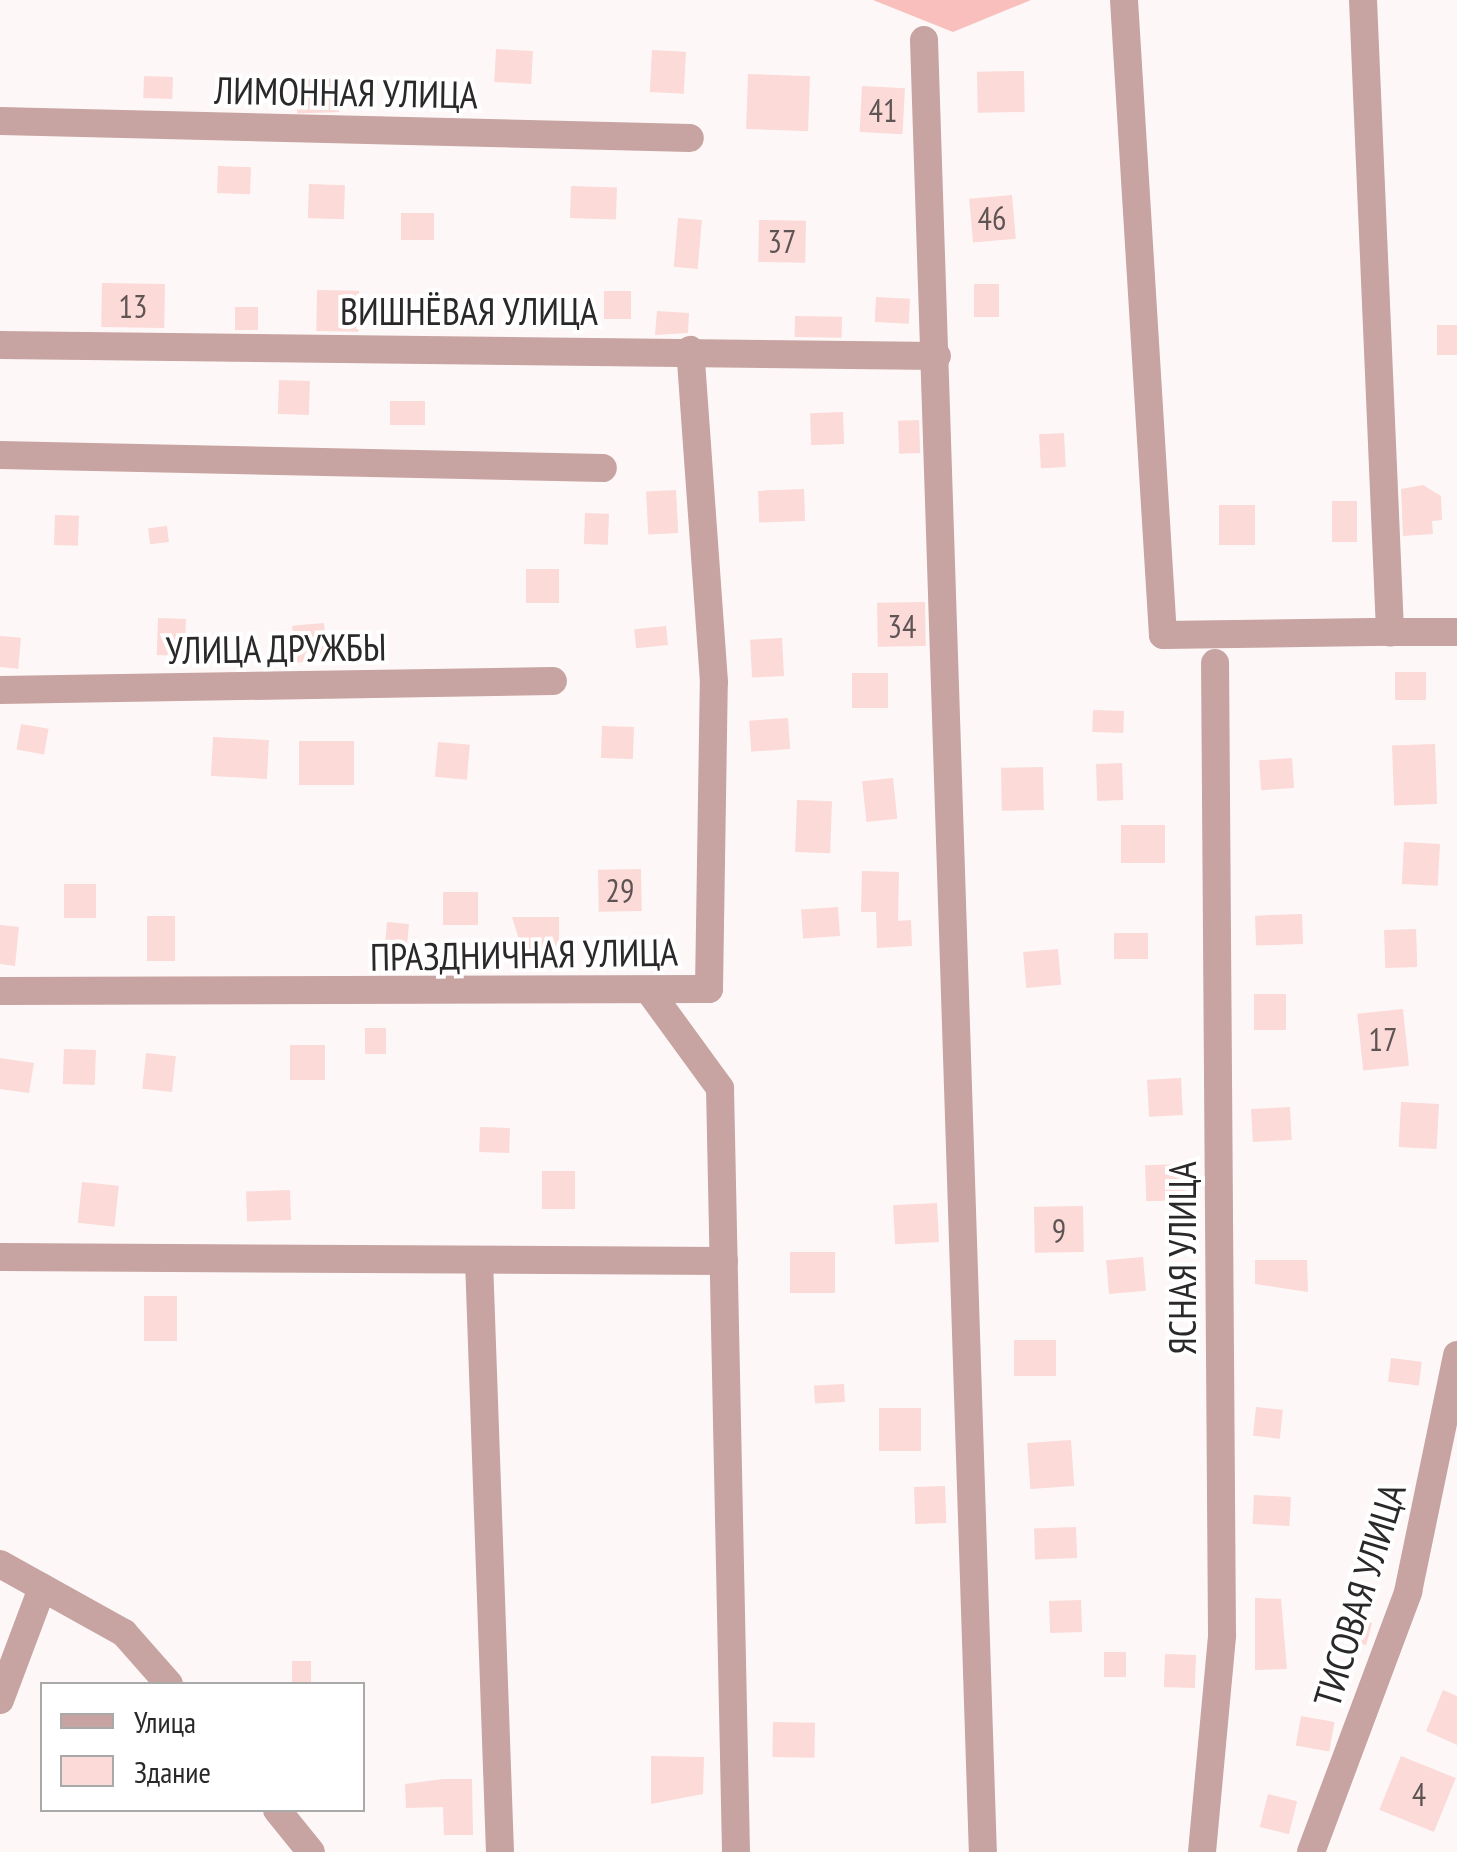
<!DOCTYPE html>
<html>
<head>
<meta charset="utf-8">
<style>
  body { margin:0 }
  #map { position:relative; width:1457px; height:1852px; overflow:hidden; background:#fdf8f7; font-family:"PT Sans Narrow",sans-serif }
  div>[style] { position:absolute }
  .green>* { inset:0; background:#f9bfbc }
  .building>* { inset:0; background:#fbdad8; transform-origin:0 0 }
  .minor>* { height:28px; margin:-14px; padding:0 14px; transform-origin:14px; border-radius:14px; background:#c7a3a1 }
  span { translate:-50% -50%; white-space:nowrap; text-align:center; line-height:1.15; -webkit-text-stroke:8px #fff; paint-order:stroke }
  .number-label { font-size:32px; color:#5e5454 }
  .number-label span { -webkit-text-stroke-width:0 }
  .street-label { font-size:38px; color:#2a2828 }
  .legend { position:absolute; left:40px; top:1682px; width:325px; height:130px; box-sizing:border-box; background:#fff; border:2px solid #aaa9a9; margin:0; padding:12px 18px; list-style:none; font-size:30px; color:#2a2828 }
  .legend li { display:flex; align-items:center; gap:20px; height:50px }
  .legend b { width:50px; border:2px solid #aaa9a9 }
</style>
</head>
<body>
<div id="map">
  <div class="green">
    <i style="clip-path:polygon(873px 0,1031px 0,953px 32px)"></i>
  </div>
  <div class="building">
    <i style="left:496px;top:49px;width:37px;height:33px;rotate:3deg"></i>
    <i style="left:652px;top:50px;width:34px;height:42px;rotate:3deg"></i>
    <i style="left:1024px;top:71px;width:41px;height:47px;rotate:89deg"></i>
    <i style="left:748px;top:74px;width:62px;height:55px;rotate:2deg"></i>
    <i style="left:144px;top:76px;width:29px;height:22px;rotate:2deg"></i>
    <i style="left:338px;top:78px;width:34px;height:42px;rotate:88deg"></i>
    <i style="left:862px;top:86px;width:43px;height:46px;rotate:3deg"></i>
    <i style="left:218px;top:166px;width:33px;height:27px;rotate:2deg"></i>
    <i style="left:309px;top:184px;width:36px;height:34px;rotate:2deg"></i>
    <i style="left:571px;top:186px;width:46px;height:32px;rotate:2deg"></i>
    <i style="left:1012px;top:195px;width:44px;height:43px;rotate:85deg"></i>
    <i style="left:401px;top:213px;width:33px;height:27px"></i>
    <i style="left:678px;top:218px;width:24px;height:49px;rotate:5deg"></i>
    <i style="left:759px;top:220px;width:47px;height:42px;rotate:1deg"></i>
    <i style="left:102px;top:283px;width:63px;height:44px;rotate:1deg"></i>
    <i style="left:974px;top:284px;width:25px;height:33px"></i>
    <i style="left:317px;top:290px;width:42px;height:41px;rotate:1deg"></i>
    <i style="left:604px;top:291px;width:27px;height:28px"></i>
    <i style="left:876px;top:297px;width:34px;height:25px;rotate:3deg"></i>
    <i style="left:235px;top:307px;width:23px;height:23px"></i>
    <i style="clip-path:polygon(657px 311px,689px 313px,688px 333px,655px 335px)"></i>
    <i style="left:795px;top:316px;width:47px;height:21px;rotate:1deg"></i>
    <i style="left:1437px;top:325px;width:20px;height:30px"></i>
    <i style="left:279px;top:380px;width:31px;height:34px;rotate:2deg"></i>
    <i style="left:390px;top:401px;width:35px;height:24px"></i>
    <i style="left:843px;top:412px;width:32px;height:33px;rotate:88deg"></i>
    <i style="left:919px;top:420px;width:33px;height:21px;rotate:88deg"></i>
    <i style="left:1064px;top:433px;width:34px;height:25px;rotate:87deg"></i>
    <i style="clip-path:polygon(1423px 485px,1441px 496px,1442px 520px,1432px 521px,1433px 534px,1403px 536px,1401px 489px)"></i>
    <i style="left:804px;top:489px;width:32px;height:46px;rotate:88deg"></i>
    <i style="left:676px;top:490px;width:43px;height:30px;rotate:87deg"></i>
    <i style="left:1332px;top:501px;width:25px;height:41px"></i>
    <i style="left:1219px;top:505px;width:36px;height:40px"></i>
    <i style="left:585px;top:513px;width:24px;height:31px;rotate:2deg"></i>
    <i style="left:55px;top:515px;width:24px;height:30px;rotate:2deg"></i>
    <i style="left:167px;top:526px;width:16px;height:19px;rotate:83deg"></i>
    <i style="left:526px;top:569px;width:33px;height:34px"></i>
    <i style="left:925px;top:602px;width:44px;height:48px;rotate:89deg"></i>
    <i style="left:158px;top:618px;width:28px;height:37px;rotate:2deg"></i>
    <i style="left:324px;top:623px;width:37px;height:32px;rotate:85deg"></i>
    <i style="left:666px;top:626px;width:19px;height:32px;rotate:84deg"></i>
    <i style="left:0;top:636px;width:21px;height:31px;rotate:5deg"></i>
    <i style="left:782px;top:638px;width:38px;height:32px;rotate:87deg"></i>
    <i style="left:1426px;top:672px;width:28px;height:31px;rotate:90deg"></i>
    <i style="left:852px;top:673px;width:36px;height:35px"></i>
    <i style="left:1093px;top:710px;width:31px;height:22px;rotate:2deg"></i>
    <i style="left:788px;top:718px;width:31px;height:39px;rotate:86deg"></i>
    <i style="left:21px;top:724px;width:28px;height:26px;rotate:10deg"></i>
    <i style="left:602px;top:726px;width:32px;height:32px;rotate:2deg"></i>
    <i style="left:213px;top:737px;width:56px;height:39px;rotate:3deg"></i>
    <i style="left:354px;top:741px;width:44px;height:55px;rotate:90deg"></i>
    <i style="left:438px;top:742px;width:32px;height:35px;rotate:5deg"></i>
    <i style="left:1435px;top:744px;width:60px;height:43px;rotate:88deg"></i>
    <i style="left:1292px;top:758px;width:30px;height:33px;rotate:86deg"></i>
    <i style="left:1122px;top:763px;width:37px;height:26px;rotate:88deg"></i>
    <i style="left:1043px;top:767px;width:43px;height:42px;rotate:89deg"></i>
    <i style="left:893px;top:778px;width:41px;height:31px;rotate:84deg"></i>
    <i style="left:797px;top:800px;width:35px;height:52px;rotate:2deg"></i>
    <i style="left:1121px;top:825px;width:44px;height:38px"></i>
    <i style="left:1404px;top:842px;width:36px;height:42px;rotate:3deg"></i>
    <i style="left:641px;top:869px;width:42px;height:43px;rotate:89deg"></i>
    <i style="clip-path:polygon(862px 871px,899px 872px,898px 921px,911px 920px,912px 946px,877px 948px,876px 912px,861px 912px)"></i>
    <i style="left:64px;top:884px;width:32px;height:34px"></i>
    <i style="left:443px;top:892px;width:35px;height:33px"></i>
    <i style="left:838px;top:907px;width:29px;height:37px;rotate:86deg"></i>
    <i style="left:1302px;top:914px;width:30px;height:47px;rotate:88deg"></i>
    <i style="left:147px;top:916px;width:28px;height:45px"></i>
    <i style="clip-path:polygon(512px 917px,559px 917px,559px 956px,524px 956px)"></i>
    <i style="left:387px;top:922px;width:22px;height:33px;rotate:5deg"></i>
    <i style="clip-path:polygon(0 925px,19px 927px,15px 966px,0 964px)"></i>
    <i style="left:1416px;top:929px;width:38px;height:32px;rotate:88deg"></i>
    <i style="left:1148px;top:933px;width:26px;height:34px;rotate:90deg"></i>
    <i style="left:1058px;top:949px;width:36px;height:35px;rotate:85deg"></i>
    <i style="left:1254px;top:994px;width:32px;height:36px"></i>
    <i style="left:1403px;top:1009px;width:57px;height:46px;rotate:84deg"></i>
    <i style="left:365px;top:1028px;width:21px;height:26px"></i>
    <i style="left:290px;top:1045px;width:35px;height:35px"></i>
    <i style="left:64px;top:1049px;width:32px;height:35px;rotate:2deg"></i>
    <i style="left:146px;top:1053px;width:30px;height:36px;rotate:6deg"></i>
    <i style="clip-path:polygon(0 1058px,34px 1063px,29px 1093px,0 1089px)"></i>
    <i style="left:1181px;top:1078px;width:37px;height:34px;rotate:87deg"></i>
    <i style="left:1401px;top:1102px;width:38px;height:45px;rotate:3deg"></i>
    <i style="left:1290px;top:1107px;width:33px;height:39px;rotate:87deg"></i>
    <i style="left:480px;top:1127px;width:30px;height:25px;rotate:2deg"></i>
    <i style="left:1184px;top:1164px;width:36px;height:39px;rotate:88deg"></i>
    <i style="left:542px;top:1171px;width:33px;height:38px"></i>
    <i style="left:82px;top:1182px;width:37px;height:41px;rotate:6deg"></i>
    <i style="left:290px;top:1190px;width:30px;height:44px;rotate:88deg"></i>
    <i style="left:937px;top:1203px;width:39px;height:44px;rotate:87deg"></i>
    <i style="left:1083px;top:1206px;width:46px;height:49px;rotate:89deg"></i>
    <i style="left:790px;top:1252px;width:45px;height:41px"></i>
    <i style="left:1143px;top:1257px;width:34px;height:37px;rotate:85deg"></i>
    <i style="clip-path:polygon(1255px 1260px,1307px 1260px,1308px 1292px,1255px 1284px)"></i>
    <i style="left:144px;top:1296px;width:33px;height:45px"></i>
    <i style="left:1014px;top:1340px;width:42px;height:36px"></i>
    <i style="left:1391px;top:1358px;width:31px;height:24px;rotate:7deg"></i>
    <i style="left:844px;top:1384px;width:18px;height:30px;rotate:87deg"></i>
    <i style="left:1256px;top:1407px;width:27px;height:29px;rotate:6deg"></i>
    <i style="left:921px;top:1408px;width:43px;height:42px;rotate:90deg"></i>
    <i style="left:1071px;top:1440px;width:46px;height:44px;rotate:86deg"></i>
    <i style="left:945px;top:1486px;width:37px;height:31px;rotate:88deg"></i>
    <i style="left:1254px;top:1495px;width:37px;height:29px;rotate:3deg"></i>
    <i style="left:1076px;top:1527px;width:31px;height:42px;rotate:88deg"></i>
    <i style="clip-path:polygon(1255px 1598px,1281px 1599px,1287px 1669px,1255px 1670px)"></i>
    <i style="left:1081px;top:1600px;width:32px;height:32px;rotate:88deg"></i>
    <i style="left:1346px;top:1616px;width:27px;height:23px;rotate:15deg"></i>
    <i style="left:1104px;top:1652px;width:22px;height:25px"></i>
    <i style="left:1165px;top:1654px;width:31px;height:33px;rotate:2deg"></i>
    <i style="left:311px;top:1661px;width:23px;height:19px;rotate:90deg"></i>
    <i style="clip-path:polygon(1443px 1690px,1457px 1696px,1457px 1745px,1426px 1731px)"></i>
    <i style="left:1301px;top:1716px;width:34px;height:30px;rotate:10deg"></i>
    <i style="left:773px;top:1722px;width:42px;height:35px;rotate:1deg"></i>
    <i style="clip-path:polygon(651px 1756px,704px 1757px,703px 1794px,651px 1804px)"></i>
    <i style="left:1401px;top:1756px;width:59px;height:58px;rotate:22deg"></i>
    <i style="clip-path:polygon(443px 1779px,472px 1779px,473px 1835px,444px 1835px,443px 1807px,406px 1808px,405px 1784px)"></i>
    <i style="left:1268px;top:1794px;width:30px;height:34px;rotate:14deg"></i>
  </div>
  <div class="minor">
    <i style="left:1124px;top:0;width:636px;rotate:86.49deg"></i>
    <i style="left:1163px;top:635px;width:227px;rotate:-0.8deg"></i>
    <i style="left:1363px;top:0;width:633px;rotate:87.55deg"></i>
    <i style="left:1390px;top:632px;width:67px"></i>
    <i style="left:924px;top:40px;width:1813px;rotate:88.14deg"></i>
    <i style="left:0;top:121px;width:690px;rotate:1.41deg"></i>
    <i style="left:0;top:345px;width:937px;rotate:0.67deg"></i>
    <i style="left:0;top:455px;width:603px;rotate:1.24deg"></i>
    <i style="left:0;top:690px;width:553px;rotate:-0.93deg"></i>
    <i style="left:0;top:991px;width:709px;rotate:-0.16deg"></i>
    <i style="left:709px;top:989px;width:307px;rotate:-89.1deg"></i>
    <i style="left:714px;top:682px;width:333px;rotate:-94.1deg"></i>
    <i style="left:650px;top:992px;width:119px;rotate:53.9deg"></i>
    <i style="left:720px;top:1088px;width:764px;rotate:88.8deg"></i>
    <i style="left:0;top:1257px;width:724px;rotate:0.32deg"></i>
    <i style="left:479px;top:1260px;width:592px;rotate:87.97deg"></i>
    <i style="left:0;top:1564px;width:142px;rotate:29.1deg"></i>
    <i style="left:124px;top:1633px;width:68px;rotate:48.6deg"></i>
    <i style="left:0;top:1700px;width:120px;rotate:-69.4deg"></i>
    <i style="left:277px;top:1810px;width:54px;rotate:51deg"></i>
    <i style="left:1202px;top:1852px;width:218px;rotate:-84.7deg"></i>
    <i style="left:1222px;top:1635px;width:972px;rotate:-90.41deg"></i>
    <i style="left:1311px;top:1852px;width:278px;rotate:-69.5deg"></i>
    <i style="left:1408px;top:1592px;width:242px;rotate:-78.3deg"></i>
  </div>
  <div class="number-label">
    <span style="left:883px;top:110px">41</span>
    <span style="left:992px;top:218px">46</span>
    <span style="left:782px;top:241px">37</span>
    <span style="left:133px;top:306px">13</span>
    <span style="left:902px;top:626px">34</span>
    <span style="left:620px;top:890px">29</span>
    <span style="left:1383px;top:1039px">17</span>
    <span style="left:1059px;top:1230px">9</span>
    <span style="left:1419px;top:1794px">4</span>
  </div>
  <div class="street-label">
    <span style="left:346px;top:92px;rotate:1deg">ЛИМОННАЯ УЛИЦА</span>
    <span style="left:469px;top:311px">ВИШНЁВАЯ УЛИЦА</span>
    <span style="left:276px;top:648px;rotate:-1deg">УЛИЦА ДРУЖБЫ</span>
    <span style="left:524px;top:954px;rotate:-1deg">ПРАЗДНИЧНАЯ УЛИЦА</span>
    <span style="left:1182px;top:1258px;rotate:-90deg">ЯСНАЯ УЛИЦА</span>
    <span style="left:1359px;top:1595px;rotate:-73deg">ТИСОВАЯ УЛИЦА</span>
  </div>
  <ul class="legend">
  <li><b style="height:12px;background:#c7a3a1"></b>Улица</li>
  <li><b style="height:28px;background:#fbdad8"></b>Здание</li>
  </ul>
</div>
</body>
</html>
